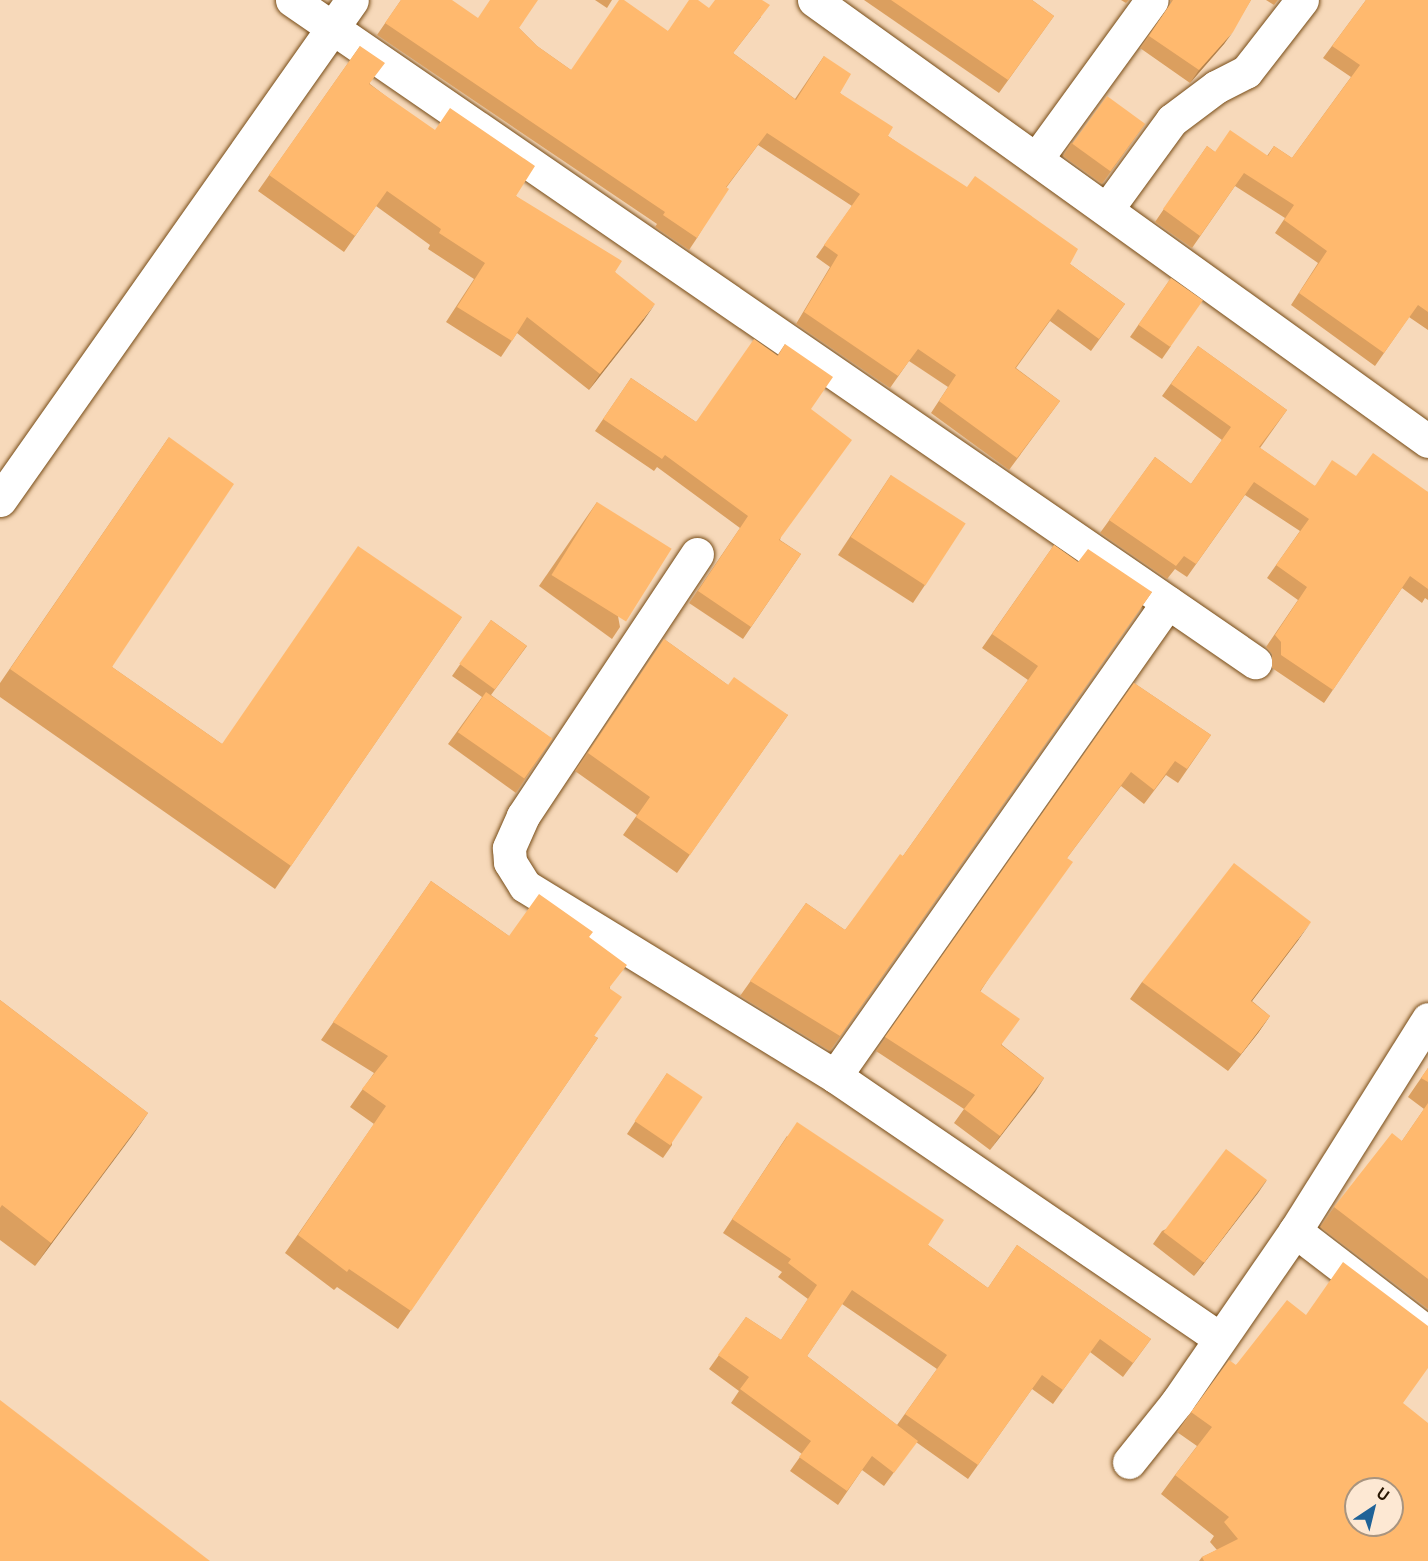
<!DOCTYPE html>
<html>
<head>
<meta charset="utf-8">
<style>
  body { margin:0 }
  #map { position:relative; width:1428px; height:1561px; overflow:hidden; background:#f7d9ba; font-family:Ubuntu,sans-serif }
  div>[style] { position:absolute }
  .roads { filter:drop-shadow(0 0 2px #774c17) drop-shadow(0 0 2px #774c17) }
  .minor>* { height:33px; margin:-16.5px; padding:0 16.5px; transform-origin:16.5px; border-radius:16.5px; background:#fff }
  .wall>* { inset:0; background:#db9f5f }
  .shaded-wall>* { inset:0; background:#b2824d }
  .building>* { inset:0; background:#ffb96e; transform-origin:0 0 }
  span { translate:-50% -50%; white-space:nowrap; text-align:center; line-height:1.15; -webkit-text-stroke:4.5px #fde8d3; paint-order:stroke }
  .north { position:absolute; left:1344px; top:1477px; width:60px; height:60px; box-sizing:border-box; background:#fde8d3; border:2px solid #a8947f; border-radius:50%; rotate:35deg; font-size:16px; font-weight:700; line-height:24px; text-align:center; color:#281602 }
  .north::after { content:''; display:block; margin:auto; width:21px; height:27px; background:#1f6297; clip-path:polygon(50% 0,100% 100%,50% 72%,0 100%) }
</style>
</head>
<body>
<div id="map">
  <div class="roads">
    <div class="minor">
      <i style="left:292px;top:0;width:1169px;rotate:34.51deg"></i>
      <i style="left:814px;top:0;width:756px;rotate:35.69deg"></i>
      <i style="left:1037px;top:158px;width:195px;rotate:-54deg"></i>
      <i style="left:1107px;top:209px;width:110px;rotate:-53.9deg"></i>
      <i style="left:1172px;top:120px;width:55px;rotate:-36.9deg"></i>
      <i style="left:1216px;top:87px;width:34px;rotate:-27deg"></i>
      <i style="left:1246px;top:72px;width:91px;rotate:-52.1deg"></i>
      <i style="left:0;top:500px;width:611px;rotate:-54.85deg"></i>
      <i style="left:697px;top:554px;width:315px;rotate:123.6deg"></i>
      <i style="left:523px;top:816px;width:35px;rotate:114deg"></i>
      <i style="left:509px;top:848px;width:14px;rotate:86deg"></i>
      <i style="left:510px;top:862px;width:28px;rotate:58deg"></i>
      <i style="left:525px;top:886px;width:364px;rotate:31.5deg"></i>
      <i style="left:835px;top:1076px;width:465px;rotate:34.3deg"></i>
      <i style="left:835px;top:1076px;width:579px;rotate:-54.91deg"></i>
      <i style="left:1295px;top:1231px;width:168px;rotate:37.5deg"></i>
      <i style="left:1129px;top:1462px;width:77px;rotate:-51.3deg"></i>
      <i style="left:1177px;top:1402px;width:208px;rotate:-55.4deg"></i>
      <i style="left:1295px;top:1231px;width:250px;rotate:-57.9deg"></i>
    </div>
  </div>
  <div class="wall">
    <i style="clip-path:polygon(401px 0,519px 28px,537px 46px,571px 70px,668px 31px,709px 8px,761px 17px,733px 53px,795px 99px,824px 56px,840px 93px,888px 136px,1070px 264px,1125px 304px,1091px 351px,1050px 321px,1016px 368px,1060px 401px,1009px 470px,931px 413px,948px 387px,909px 361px,890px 388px,796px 324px,830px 267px,816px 257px,852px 206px,758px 145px,726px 188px,697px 238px,689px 250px,655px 227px,657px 224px,377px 35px)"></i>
    <i style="clip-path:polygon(595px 0,612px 0,607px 8px)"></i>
    <i style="clip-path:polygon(864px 0,1032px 0,1054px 16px,999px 93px)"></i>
    <i style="clip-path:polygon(1121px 0,1129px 0,1126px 3px)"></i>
    <i style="clip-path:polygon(1170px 0,1251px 0,1224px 44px,1190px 83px,1140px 48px,1171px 3px)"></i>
    <i style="clip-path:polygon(1266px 0,1278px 0,1274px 5px)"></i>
    <i style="clip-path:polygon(1366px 0,1428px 0,1428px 330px,1409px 317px,1375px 366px,1291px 305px,1318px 263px,1275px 233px,1285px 218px,1235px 186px,1192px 248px,1155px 222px,1207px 146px,1215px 152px,1267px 156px,1274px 146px,1292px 158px,1351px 77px,1323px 58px)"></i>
    <i style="clip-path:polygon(360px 46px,370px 84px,615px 272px,644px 320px,589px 390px,517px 333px,501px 357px,446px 322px,474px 279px,428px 249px,430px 245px,376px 206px,344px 252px,258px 191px)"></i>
    <i style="clip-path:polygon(1145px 124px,1102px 184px,1063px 156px,1071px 143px)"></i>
    <i style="clip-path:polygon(1171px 278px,1171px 346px,1162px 359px,1130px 337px)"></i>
    <i style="clip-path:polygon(785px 344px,811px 409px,780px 540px,801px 554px,743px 639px,689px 603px,740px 528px,657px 467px,654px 471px,595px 431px,631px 378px,696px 422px,777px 356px)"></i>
    <i style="clip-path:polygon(1198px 346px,1287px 410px,1260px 448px,1314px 486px,1356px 476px,1428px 492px,1428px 600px,1425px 598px,1422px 603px,1402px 588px,1324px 703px,1272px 668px,1272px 654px,1266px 647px,1298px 600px,1267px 578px,1300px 531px,1245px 495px,1187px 577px,1175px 569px,1167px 579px,1100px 533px,1155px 457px,1191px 484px,1222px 440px,1162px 396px)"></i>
    <i style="clip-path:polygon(169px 437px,112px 667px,222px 744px,462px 617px,275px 889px,0 697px,0 683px)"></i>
    <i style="clip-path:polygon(891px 475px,925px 585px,913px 603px,838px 555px)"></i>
    <i style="clip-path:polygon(597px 502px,620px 627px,612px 639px,539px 586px)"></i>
    <i style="clip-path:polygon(1054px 545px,1078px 562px,1152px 592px,830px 1051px,740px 996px,806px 903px,845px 930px,903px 856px,1028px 680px,982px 648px)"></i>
    <i style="clip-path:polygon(491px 620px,527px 646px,491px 695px,552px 739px,516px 793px,448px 744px,482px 697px,452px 676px)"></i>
    <i style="clip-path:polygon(664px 639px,728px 685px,788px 715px,677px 873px,623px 835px,637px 815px,575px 771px)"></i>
    <i style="clip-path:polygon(1134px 683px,1211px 735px,1178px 783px,1166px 775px,1144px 804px,1121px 786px,1067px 858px,980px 992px,1002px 1045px,1044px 1078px,990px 1150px,954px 1123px,964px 1109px,876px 1051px)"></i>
    <i style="clip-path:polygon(431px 881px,509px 936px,589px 937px,610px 988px,594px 1036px,598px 1038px,398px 1329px,337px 1287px,334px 1290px,285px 1253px,374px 1124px,350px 1107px,374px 1073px,321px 1040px)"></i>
    <i style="clip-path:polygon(1299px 939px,1252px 1001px,1270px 1016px,1258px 1033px,1228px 1071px,1130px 999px,1142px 982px)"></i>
    <i style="clip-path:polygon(0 1000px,148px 1113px,35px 1266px,0 1240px)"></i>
    <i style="clip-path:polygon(1428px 1068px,1428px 1309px,1320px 1227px,1334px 1207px,1402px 1141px,1424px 1109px,1408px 1097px)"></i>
    <i style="clip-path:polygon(667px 1073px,672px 1145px,663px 1158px,627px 1134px)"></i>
    <i style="clip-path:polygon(evenodd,787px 1136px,928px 1245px,988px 1288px,1017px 1245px,1151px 1339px,1123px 1377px,1090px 1352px,1053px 1404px,1032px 1389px,968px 1479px,916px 1442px,884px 1486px,862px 1470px,838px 1505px,790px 1471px,802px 1454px,731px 1403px,739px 1391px,709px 1369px,746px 1317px,781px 1340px,808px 1299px,778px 1277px,782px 1272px,723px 1233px,787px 1136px,842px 1304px,937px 1369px,897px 1425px,807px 1356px,842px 1304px)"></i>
    <i style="clip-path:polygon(1267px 1180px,1194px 1276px,1153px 1244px,1162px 1231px)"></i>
    <i style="clip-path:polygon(1306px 1315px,1403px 1404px,1428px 1561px,1199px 1561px,1202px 1557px,1217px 1550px,1210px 1542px,1214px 1536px,1161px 1494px,1175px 1475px,1197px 1446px,1177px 1432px,1191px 1412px,1236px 1365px)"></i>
  </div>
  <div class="shaded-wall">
    <i style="clip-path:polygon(1233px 32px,1224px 44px,1190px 83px,1199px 70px)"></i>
    <i style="clip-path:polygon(655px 304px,644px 320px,589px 390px,600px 374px)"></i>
    <i style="clip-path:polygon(1311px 922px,1299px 939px,1239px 1018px,1251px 1001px)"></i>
    <i style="clip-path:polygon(1270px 1016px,1258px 1033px,1228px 1071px,1241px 1054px)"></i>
    <i style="clip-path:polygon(1044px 1078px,1035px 1092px,990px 1150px,1000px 1136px)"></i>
    <i style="clip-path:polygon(148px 1113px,132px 1136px,35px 1266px,51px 1243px)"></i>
    <i style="clip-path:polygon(1267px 1180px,1258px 1193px,1194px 1276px,1203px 1263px)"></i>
  </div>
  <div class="building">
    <i style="clip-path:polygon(401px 0,452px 0,478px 18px,490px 0,538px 0,519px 28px,537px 46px,571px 70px,619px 0,624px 0,668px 31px,689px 0,698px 0,709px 8px,715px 0,762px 0,770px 5px,733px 53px,796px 100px,824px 56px,851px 74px,840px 93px,893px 127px,888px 136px,967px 187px,975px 176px,1078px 249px,1070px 264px,1125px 304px,1099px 339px,1058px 309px,1015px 368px,1060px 401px,1017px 458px,939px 401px,956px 375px,918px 349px,898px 376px,804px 312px,838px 255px,824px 245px,860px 194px,767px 133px,726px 187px,729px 189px,697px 238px,663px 215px,665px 212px,385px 23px)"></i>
    <i style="clip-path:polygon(891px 0,1032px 0,1054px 16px,1008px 80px)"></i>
    <i style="clip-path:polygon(1173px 0,1251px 0,1233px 32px,1199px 70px,1149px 36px)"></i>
    <i style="clip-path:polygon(1366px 0,1428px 0,1428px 312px,1418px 305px,1384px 353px,1299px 293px,1327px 251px,1284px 220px,1294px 205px,1244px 173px,1200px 236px,1163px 209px,1207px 146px,1215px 152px,1230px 130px,1268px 156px,1274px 146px,1292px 158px,1360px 65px,1332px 46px)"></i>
    <i style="clip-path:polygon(360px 46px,385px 63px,369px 84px,435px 130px,450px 108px,535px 166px,516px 196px,622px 261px,615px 272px,655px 304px,600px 374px,527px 317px,512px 341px,457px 307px,485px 263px,439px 233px,441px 229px,387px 191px,355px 236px,269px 175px)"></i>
    <i style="left:1107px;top:96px;width:47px;height:59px;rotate:36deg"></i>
    <i style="left:1171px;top:278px;width:39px;height:57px;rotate:35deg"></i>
    <i style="clip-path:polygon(754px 339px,778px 356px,785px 344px,833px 377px,811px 409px,852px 440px,779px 540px,801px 554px,751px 627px,698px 591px,748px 516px,665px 455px,662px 459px,603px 419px,631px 378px,696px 422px)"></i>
    <i style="clip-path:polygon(1198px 346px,1287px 410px,1259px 447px,1315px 486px,1332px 460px,1356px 476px,1373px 453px,1428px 492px,1428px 589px,1410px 576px,1333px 690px,1281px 655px,1281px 642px,1275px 635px,1307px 587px,1276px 565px,1309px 519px,1254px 482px,1196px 564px,1184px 556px,1176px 566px,1109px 520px,1155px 457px,1191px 484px,1231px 427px,1171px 384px)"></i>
    <i style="clip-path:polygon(169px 437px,234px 484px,112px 667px,222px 744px,358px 546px,462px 617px,291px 866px,10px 669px)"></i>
    <i style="left:891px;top:475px;width:89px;height:74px;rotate:33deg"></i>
    <i style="left:597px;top:502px;width:88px;height:86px;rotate:32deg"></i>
    <i style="clip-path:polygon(1054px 545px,1078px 562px,1088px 549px,1152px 592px,840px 1036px,750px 981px,806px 903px,845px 930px,900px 854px,903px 856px,1038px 666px,992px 634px)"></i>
    <i style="left:491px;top:620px;width:44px;height:54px;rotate:36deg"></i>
    <i style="clip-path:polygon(664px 639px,728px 685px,734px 677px,788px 715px,690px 855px,636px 817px,650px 797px,588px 753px)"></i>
    <i style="clip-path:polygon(1134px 683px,1211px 735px,1187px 769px,1175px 761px,1154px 790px,1131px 772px,1067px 858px,1073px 862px,980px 991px,1020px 1019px,1001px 1045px,1044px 1078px,1000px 1136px,964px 1109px,975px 1095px,885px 1037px)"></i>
    <i style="left:486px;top:692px;width:81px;height:49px;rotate:35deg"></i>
    <i style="clip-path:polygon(1234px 863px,1311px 922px,1251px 1001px,1270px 1016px,1241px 1054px,1142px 982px)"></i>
    <i style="clip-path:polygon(431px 881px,509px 936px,539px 894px,593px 932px,589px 937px,627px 965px,609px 988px,622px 997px,594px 1036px,598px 1038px,411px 1311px,349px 1269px,347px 1272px,298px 1235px,386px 1106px,362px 1089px,388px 1056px,333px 1022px)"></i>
    <i style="clip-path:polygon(0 1000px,148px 1113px,51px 1243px,2px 1205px,0 1208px)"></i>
    <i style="clip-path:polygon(1428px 1068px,1428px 1082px,1421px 1078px)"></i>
    <i style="left:667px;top:1073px;width:43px;height:58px;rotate:34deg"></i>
    <i style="clip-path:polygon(1428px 1103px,1428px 1279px,1334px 1207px,1392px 1133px,1402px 1141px)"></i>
    <i style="clip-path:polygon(797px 1122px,944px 1220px,928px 1245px,988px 1288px,1017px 1245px,1151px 1339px,1133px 1363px,1100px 1339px,1063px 1390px,1042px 1375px,978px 1465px,905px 1414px,947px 1355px,852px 1290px,807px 1356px,918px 1441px,894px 1473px,872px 1456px,847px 1491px,799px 1457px,811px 1441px,740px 1389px,749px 1377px,718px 1355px,746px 1317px,781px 1340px,817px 1285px,788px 1263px,791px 1259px,732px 1219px)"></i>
    <i style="left:1226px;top:1149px;width:51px;height:104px;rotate:37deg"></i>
    <i style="clip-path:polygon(evenodd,1343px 1262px,1428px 1326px,1428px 1368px,1403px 1403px,1428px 1423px,1428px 1561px,1204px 1561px,1202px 1557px,1238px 1539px,1224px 1522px,1229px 1517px,1175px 1475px,1212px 1427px,1191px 1412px,1229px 1360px,1236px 1365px,1287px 1300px,1306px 1315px,1343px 1262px,1356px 1489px,1392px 1489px,1392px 1525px,1356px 1525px,1356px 1489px)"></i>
    <i style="clip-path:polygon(0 1400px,210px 1561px,0 1561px)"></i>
  </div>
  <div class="north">U</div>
</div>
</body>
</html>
